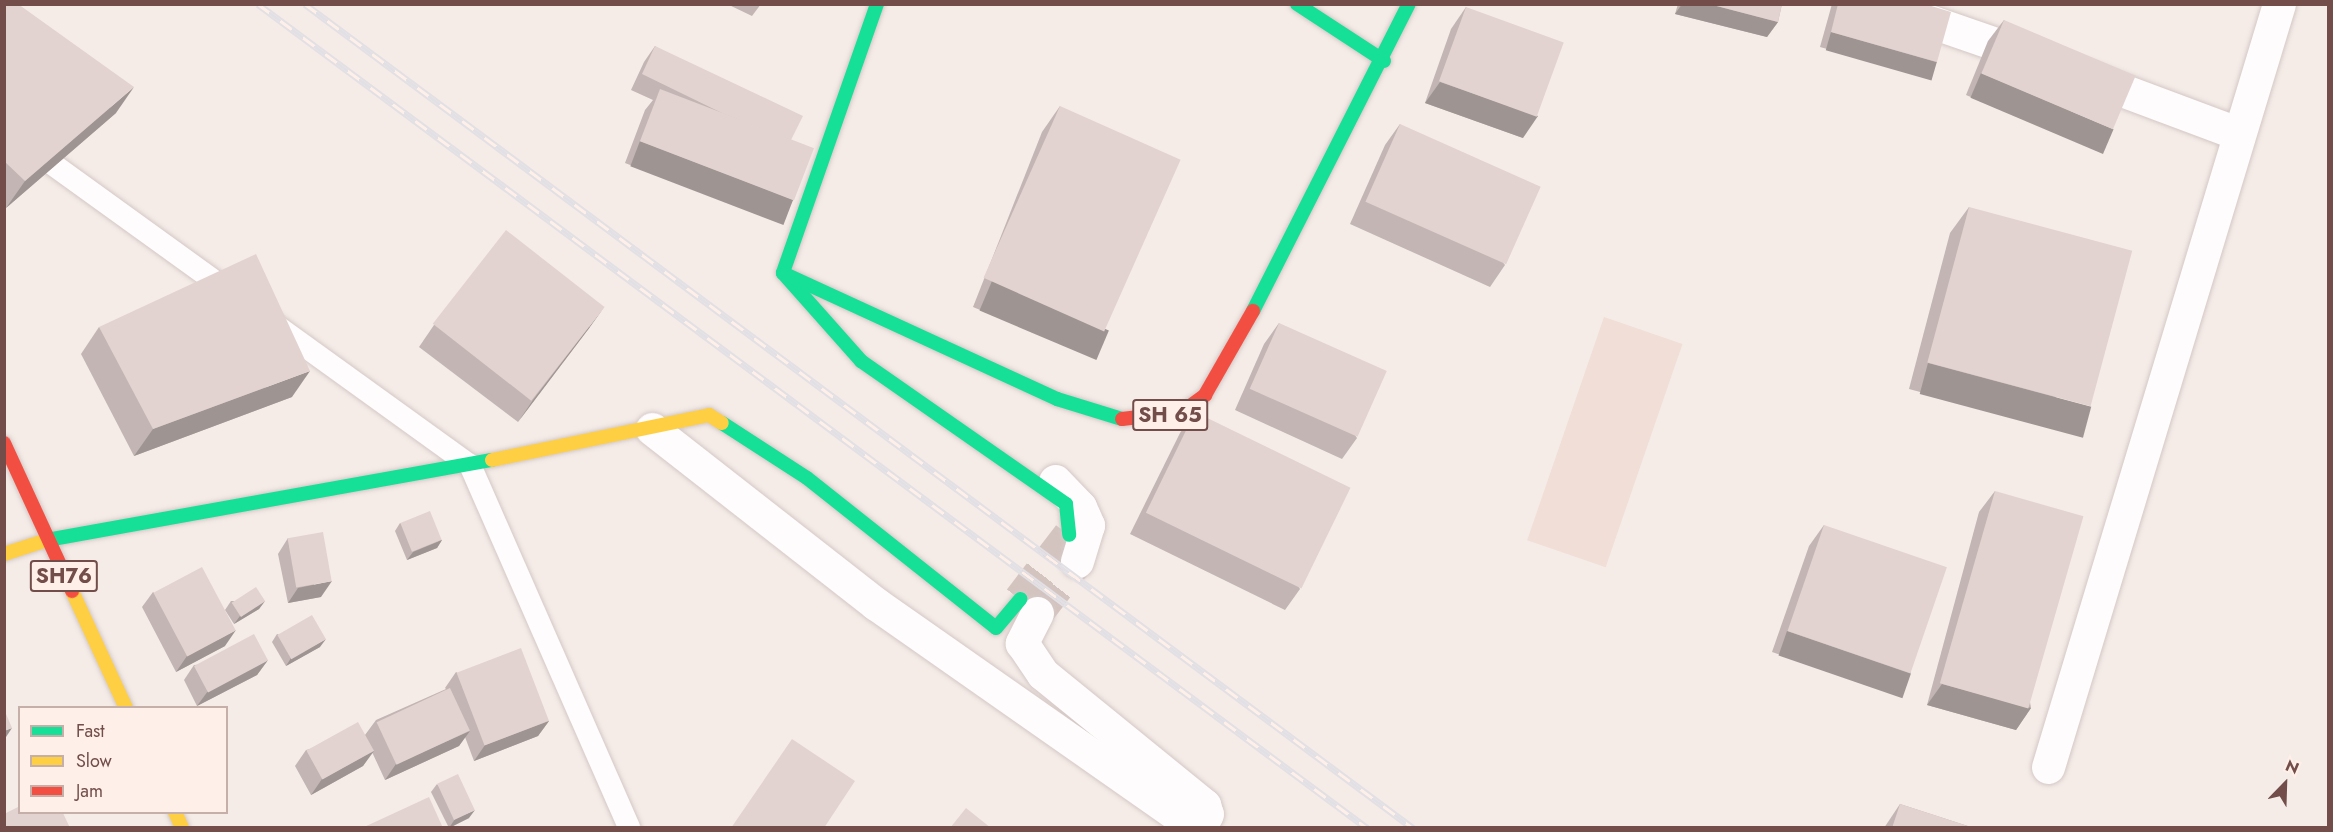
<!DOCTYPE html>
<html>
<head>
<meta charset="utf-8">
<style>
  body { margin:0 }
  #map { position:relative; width:2333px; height:832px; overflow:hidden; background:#f5ece8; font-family:Jost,sans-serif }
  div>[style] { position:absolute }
  .residential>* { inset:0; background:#f0ded7; transform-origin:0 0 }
  .street-tunnel>* { height:33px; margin-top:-16.5px; transform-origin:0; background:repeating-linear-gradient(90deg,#d4c4c0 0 33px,transparent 0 49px) }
  .secondary-tunnel>* { height:33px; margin-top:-16.5px; transform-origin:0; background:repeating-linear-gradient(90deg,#d4c4c0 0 33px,transparent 0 49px) }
  .roads { filter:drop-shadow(0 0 2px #d4c8c5) drop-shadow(0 0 2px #d4c8c5) }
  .lane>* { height:22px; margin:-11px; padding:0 11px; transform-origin:11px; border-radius:11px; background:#fefcfc }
  .street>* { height:33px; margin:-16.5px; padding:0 16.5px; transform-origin:16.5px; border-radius:16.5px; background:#fefcfc }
  .fast>* { height:14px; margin:-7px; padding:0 7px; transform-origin:7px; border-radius:7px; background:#16e098 }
  .slow>* { height:14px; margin:-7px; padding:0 7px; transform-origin:7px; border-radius:7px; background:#ffcf43 }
  .jam>* { height:14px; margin:-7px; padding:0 7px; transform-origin:7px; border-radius:7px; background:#f24e42 }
  .rail>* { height:7px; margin-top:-3.5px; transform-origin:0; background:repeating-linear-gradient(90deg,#fef0e8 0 14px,#e2e0e4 0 28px); box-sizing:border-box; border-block:2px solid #e2e0e4 }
  .wall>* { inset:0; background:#c2b5b3 }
  .shaded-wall>* { inset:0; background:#9e9492; transform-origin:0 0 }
  .building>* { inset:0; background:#e2d3d0; transform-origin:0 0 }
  span { translate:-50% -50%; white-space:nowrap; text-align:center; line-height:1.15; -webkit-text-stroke:4.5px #fef0e8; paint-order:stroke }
  .shield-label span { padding:2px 4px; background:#fef0e8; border:2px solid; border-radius:4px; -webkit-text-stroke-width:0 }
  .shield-label { font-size:21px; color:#724d49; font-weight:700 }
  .frame { position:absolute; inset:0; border:6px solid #724d49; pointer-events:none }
  .legend { position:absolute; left:18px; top:706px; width:210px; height:108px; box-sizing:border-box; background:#fef0e8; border:2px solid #c6afa8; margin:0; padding:8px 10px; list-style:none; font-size:18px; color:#724d49 }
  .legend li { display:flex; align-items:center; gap:12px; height:30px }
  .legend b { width:30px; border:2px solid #c6afa8 }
  .north { position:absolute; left:2255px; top:754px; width:60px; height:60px; -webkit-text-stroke:4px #fef0e8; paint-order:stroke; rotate:23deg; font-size:16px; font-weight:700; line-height:24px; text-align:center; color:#724d49 }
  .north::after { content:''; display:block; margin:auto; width:21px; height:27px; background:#724d49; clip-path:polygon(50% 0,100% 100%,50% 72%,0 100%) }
</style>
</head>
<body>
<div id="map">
  <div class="residential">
    <i style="left:1604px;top:317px;width:83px;height:236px;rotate:19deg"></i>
  </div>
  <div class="street-tunnel">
    <i style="left:1037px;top:613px;width:66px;rotate:-52.4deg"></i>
  </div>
  <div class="secondary-tunnel">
    <i style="left:1020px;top:599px;width:81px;rotate:-52.6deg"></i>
  </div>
  <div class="roads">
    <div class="lane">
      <i style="left:4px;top:140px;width:35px;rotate:22deg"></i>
      <i style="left:37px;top:153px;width:239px;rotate:35.8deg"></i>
      <i style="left:270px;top:321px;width:246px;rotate:35.8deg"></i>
      <i style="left:470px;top:465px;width:396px;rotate:66.3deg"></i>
    </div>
    <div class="street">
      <i style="left:1880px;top:4px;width:159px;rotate:19.1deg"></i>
      <i style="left:2087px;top:77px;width:160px;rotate:20.5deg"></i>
      <i style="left:652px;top:429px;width:284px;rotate:38deg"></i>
      <i style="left:876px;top:604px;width:391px;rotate:35deg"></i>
      <i style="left:1055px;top:481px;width:36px;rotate:46deg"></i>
      <i style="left:1080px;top:507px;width:20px;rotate:66deg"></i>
      <i style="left:1088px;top:525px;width:38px;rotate:107deg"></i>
      <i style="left:1037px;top:613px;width:34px;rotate:117deg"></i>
      <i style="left:1022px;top:643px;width:37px;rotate:56deg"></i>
      <i style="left:1043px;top:674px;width:208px;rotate:39.1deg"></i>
      <i style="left:1204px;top:805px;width:9px;rotate:72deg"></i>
      <i style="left:1207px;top:814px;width:13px;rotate:119deg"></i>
      <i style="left:2048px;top:767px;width:797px;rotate:-73.16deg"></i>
    </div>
    <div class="fast">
      <i style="left:877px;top:4px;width:285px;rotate:109.3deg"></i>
      <i style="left:783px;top:273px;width:118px;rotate:48.4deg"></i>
      <i style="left:861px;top:361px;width:250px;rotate:34.9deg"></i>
      <i style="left:1066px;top:504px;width:31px;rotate:84deg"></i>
      <i style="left:1297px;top:4px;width:104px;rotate:33.2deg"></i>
      <i style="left:783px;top:273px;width:302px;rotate:24.7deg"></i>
      <i style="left:1057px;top:399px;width:68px;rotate:17.1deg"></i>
      <i style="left:1253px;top:311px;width:344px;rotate:-63.1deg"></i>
      <i style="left:722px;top:423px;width:101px;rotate:32.9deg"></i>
      <i style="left:807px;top:478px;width:241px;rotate:38.4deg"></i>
      <i style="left:996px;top:628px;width:38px;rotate:-50deg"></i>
      <i style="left:47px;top:540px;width:452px;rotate:-10.2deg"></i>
    </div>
    <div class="slow">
      <i style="left:492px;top:460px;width:222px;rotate:-11.7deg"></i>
      <i style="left:709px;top:415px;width:15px;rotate:32deg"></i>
      <i style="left:4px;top:554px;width:45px;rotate:-18deg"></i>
      <i style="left:72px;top:591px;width:129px;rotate:65.2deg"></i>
      <i style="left:175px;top:812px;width:17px;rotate:66deg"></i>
    </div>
    <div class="jam">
      <i style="left:1122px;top:419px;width:60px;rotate:-6.7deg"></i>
      <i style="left:1182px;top:412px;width:29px;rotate:-36deg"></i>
      <i style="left:1205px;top:395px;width:97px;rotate:-60.3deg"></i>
      <i style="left:4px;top:443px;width:163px;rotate:65.3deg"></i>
    </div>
  </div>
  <div class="rail">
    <i style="left:258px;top:4px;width:1382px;rotate:36.61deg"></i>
    <i style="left:305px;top:4px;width:1381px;rotate:36.64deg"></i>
  </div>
  <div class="wall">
    <i style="clip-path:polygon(4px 4px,116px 113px,6px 208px,4px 206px)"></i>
    <i style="clip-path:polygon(727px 4px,761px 4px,752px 16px)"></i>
    <i style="clip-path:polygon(1678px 4px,1782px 4px,1778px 22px,1767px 37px,1675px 14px)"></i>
    <i style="clip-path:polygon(1832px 4px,1925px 4px,1937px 62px,1926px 77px,1820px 47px)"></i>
    <i style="clip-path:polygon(1466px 7px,1523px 138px,1425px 103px,1451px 29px)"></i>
    <i style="clip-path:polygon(2004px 20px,2099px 151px,1966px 95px,1988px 41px)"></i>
    <i style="clip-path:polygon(655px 46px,791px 140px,793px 200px,778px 222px,625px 163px,645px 110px,653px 100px,631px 90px,644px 62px)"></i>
    <i style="clip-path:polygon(1060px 106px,1090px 356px,973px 307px,1042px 132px)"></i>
    <i style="clip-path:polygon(1400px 124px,1505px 265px,1490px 287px,1350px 224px,1385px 145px)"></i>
    <i style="clip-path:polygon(1969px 207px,2072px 433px,1909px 389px,1950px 233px)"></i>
    <i style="clip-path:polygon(1279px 323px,1357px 438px,1342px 459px,1235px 410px,1264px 344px)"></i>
    <i style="clip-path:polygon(434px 325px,590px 327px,518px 422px,419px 347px)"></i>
    <i style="clip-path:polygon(99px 327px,292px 397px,134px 456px,81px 354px)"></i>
    <i style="clip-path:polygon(1195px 412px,1300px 589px,1285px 610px,1130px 534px,1180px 433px)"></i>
    <i style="clip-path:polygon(1995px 491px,2031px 708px,2016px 730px,1927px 705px,1979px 512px)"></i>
    <i style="clip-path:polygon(400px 523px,442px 540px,437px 548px,407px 560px,395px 531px)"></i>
    <i style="clip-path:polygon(1824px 525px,1911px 673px,1896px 694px,1772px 652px,1809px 546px)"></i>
    <i style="clip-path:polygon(288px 538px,321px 597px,288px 603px,278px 554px)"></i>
    <i style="clip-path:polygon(153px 592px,225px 646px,176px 672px,142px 607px)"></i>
    <i style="clip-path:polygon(231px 601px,265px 601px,259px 609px,234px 624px,225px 610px)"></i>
    <i style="clip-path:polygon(277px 634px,320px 647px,286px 666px,272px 642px)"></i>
    <i style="clip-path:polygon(268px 660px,257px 675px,197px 706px,184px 680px,194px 665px)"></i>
    <i style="clip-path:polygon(456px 672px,549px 721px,538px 736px,474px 761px,465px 737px,459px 746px,385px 780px,372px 752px,363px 766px,311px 795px,295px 766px,306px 750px,365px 735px,376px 720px,446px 689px,445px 688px)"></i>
    <i style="clip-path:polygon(437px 784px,469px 818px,449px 828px,431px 792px)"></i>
    <i style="clip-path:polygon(1900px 804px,1974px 828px,1884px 828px)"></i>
  </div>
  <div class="shaded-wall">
    <i style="clip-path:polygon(1682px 4px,1709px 4px,1778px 22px,1767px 37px,1675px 14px)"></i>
    <i style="left:1831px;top:32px;width:110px;height:19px;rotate:16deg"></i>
    <i style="left:1981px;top:73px;width:144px;height:27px;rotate:23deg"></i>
    <i style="clip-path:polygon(1440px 82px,1538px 116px,1523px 138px,1425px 103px)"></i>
    <i style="clip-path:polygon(134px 87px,116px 113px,6px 208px,25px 181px)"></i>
    <i style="left:640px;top:141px;width:164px;height:27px;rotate:21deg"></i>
    <i style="left:992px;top:281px;width:127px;height:32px;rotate:23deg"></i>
    <i style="clip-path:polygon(605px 306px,590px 327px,518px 422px,533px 400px)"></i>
    <i style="left:1928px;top:363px;width:169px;height:32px;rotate:15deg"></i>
    <i style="clip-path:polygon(310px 371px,292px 397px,134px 456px,153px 429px)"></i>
    <i style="clip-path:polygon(442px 540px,437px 548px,407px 560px,413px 552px)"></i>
    <i style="clip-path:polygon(332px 581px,321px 597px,288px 603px,298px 588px)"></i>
    <i style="clip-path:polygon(265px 601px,259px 609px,234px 624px,240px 616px)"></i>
    <i style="clip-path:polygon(236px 630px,225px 646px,176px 672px,187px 656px)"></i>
    <i style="left:1787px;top:631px;width:131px;height:26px;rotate:19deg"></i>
    <i style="clip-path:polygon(326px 639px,320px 647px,286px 666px,291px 658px)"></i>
    <i style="clip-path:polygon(268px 660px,257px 675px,197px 706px,208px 691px)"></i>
    <i style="clip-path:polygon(1942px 684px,2031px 708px,2016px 730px,1927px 705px)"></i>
    <i style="clip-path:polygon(549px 721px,538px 736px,474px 761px,485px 745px)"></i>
    <i style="clip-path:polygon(12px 728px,4px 740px,4px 731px)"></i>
    <i style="clip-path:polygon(470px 731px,459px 746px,385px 780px,396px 764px)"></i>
    <i style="clip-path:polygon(374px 751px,363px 766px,311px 795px,322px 779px)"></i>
    <i style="clip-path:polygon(475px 810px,469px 818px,449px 828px,455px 819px)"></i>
  </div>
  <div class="building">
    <i style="clip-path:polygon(4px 4px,18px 4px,134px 87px,25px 181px,4px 161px)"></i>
    <i style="clip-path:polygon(1709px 4px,1782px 4px,1778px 22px)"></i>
    <i style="clip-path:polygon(1838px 4px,1925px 4px,1951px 12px,1937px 62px,1831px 32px)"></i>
    <i style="left:1466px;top:7px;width:104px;height:79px;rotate:20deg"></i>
    <i style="left:2004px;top:20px;width:143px;height:58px;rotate:23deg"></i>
    <i style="clip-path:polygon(655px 46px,803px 116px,791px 140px,724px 114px,642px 74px)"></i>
    <i style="left:660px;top:89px;width:165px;height:56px;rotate:21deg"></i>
    <i style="left:1060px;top:106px;width:132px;height:188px;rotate:24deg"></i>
    <i style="left:1400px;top:124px;width:154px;height:85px;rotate:24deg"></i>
    <i style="left:1969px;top:207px;width:169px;height:161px;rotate:15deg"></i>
    <i style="left:506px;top:230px;width:125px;height:119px;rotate:38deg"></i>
    <i style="clip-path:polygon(256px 254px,310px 371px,153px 429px,99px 327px)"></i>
    <i style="left:1279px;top:323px;width:118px;height:72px;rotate:24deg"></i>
    <i style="left:1195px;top:412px;width:173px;height:112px;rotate:26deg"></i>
    <i style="left:1995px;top:491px;width:92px;height:200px;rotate:16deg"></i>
    <i style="left:430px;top:511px;width:31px;height:32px;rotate:68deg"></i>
    <i style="left:1824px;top:525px;width:130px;height:112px;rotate:19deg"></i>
    <i style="left:323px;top:532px;width:50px;height:36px;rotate:80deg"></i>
    <i style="left:202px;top:567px;width:72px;height:55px;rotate:62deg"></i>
    <i style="left:256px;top:587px;width:17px;height:29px;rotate:57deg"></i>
    <i style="left:312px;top:615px;width:28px;height:40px;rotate:60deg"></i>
    <i style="left:254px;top:634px;width:30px;height:68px;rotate:62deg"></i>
    <i style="left:521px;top:648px;width:78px;height:69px;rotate:69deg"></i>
    <i style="left:450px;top:688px;width:47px;height:81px;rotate:65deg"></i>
    <i style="clip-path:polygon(4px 709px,12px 728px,4px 731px)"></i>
    <i style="left:358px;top:722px;width:33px;height:59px;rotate:61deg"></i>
    <i style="clip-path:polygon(792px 739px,855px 781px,824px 828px,731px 828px)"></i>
    <i style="left:458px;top:774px;width:40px;height:23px;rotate:65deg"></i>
    <i style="clip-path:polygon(429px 797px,443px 828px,362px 828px)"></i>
    <i style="clip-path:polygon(1900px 804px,1974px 828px,1892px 828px)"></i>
    <i style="clip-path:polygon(20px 806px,20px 813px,63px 813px,70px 828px,4px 828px,4px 814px)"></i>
    <i style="clip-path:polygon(966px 808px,991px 828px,950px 828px)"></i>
  </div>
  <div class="shield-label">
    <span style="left:1170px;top:415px">SH 65</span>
    <span style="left:64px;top:576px">SH76</span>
  </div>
  <div class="frame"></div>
  <ul class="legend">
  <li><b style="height:8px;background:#16e098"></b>Fast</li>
  <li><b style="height:8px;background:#ffcf43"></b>Slow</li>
  <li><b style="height:8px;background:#f24e42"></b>Jam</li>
  </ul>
  <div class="north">N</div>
</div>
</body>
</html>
